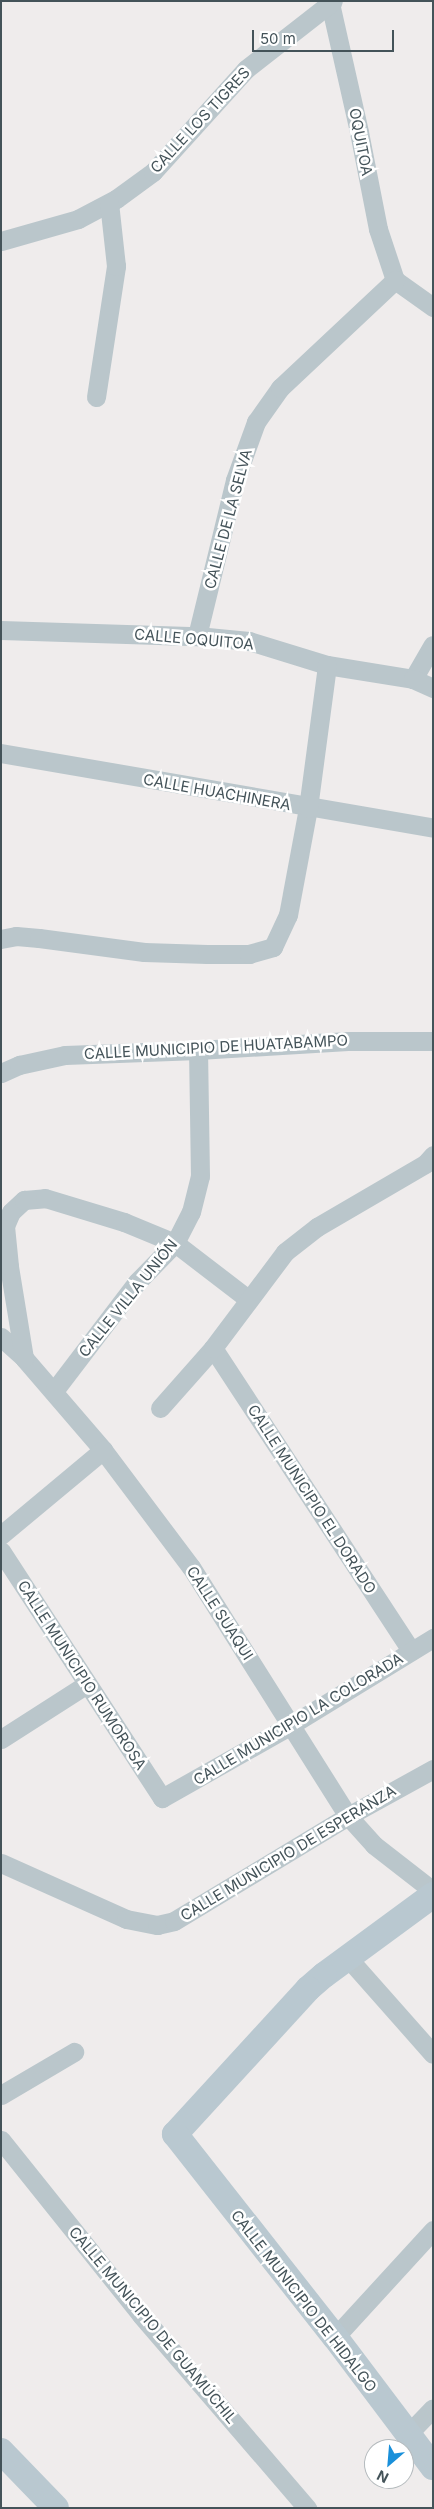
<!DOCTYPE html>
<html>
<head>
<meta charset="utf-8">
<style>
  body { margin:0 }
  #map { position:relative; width:434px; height:2509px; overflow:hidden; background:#efecec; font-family:Inter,sans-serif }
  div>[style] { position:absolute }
  .street>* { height:19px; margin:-9.5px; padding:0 9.5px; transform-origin:9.5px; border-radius:9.5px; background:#bac6cb }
  .secondary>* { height:26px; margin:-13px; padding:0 13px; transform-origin:13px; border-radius:13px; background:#b9c8d0 }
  span { translate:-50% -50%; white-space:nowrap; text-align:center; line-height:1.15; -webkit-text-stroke:5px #fff; paint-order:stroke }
  .street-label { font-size:15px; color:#445359 }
  .frame { position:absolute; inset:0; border:2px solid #445359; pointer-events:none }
  .north { position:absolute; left:364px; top:2439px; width:50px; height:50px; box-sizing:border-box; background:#fff; border:1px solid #b4babd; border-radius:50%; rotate:207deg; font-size:14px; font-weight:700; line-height:20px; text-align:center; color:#445359 }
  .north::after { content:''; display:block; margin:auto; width:18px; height:22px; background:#1a90da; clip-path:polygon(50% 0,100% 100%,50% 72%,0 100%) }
  .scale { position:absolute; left:252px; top:30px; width:142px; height:22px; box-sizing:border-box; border:2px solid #445359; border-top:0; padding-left:6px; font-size:15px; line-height:18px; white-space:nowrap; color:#445359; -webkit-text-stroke:4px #fff; paint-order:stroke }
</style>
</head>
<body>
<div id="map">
  <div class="street">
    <i style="left:330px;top:3px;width:132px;rotate:77.3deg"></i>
    <i style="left:359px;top:132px;width:99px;rotate:78.9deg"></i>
    <i style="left:378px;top:229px;width:54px;rotate:71.6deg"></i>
    <i style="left:1px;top:241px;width:80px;rotate:-15.9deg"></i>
    <i style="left:78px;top:219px;width:43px;rotate:-27.8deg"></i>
    <i style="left:116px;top:199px;width:46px;rotate:-36.1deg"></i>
    <i style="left:153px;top:172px;width:139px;rotate:-47.9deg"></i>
    <i style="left:246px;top:69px;width:110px;rotate:-38deg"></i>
    <i style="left:395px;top:280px;width:47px;rotate:35.4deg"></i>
    <i style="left:96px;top:397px;width:133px;rotate:-81.3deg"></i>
    <i style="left:116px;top:266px;width:63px;rotate:-96.3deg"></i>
    <i style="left:1px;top:630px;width:196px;rotate:1.8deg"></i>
    <i style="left:197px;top:636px;width:52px;rotate:5.5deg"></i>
    <i style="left:249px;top:641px;width:82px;rotate:17.1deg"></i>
    <i style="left:327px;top:665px;width:87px;rotate:9.2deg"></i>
    <i style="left:413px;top:679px;width:39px;rotate:-60deg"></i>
    <i style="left:197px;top:636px;width:161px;rotate:-76.3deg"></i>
    <i style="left:235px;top:480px;width:62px;rotate:-70.1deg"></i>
    <i style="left:256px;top:422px;width:42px;rotate:-54.8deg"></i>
    <i style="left:280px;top:388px;width:158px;rotate:-43.2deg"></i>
    <i style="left:413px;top:679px;width:22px;rotate:24deg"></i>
    <i style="left:1px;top:753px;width:438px;rotate:9.8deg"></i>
    <i style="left:1px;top:939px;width:15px;rotate:-11deg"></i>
    <i style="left:16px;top:936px;width:23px;rotate:5deg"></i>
    <i style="left:39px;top:938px;width:106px;rotate:7.6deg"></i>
    <i style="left:144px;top:952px;width:63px;rotate:1.8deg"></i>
    <i style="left:207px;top:954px;width:42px"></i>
    <i style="left:249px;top:954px;width:25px;rotate:-16deg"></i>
    <i style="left:273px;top:947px;width:35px;rotate:-65deg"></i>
    <i style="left:288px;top:915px;width:109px;rotate:-79.4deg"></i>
    <i style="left:308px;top:808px;width:144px;rotate:-82.4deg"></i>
    <i style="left:1px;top:1073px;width:20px;rotate:-24deg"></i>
    <i style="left:19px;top:1065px;width:47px;rotate:-12.3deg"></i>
    <i style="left:65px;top:1055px;width:133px;rotate:-2.2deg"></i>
    <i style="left:198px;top:1050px;width:150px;rotate:-3.4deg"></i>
    <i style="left:348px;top:1041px;width:85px"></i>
    <i style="left:1px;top:1337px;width:31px;rotate:42deg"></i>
    <i style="left:24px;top:1358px;width:121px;rotate:49.3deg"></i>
    <i style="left:103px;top:1450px;width:146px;rotate:53.1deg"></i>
    <i style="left:191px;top:1567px;width:294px;rotate:57.8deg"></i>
    <i style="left:348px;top:1816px;width:39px;rotate:48deg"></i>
    <i style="left:374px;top:1845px;width:75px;rotate:37.9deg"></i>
    <i style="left:213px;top:1348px;width:362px;rotate:56.8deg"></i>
    <i style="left:24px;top:1358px;width:93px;rotate:-99.3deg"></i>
    <i style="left:9px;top:1266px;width:40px;rotate:-95.7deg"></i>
    <i style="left:5px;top:1226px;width:15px;rotate:-67deg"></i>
    <i style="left:11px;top:1212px;width:18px;rotate:-43deg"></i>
    <i style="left:24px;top:1200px;width:21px;rotate:-5deg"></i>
    <i style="left:45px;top:1198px;width:83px;rotate:16.9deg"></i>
    <i style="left:124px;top:1222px;width:55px;rotate:22.4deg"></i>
    <i style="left:175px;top:1243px;width:92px;rotate:37.5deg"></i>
    <i style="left:54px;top:1391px;width:137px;rotate:-52.7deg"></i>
    <i style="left:137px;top:1282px;width:54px;rotate:-45.7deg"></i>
    <i style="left:175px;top:1243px;width:35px;rotate:-63deg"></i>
    <i style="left:191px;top:1212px;width:37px;rotate:-76deg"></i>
    <i style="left:200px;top:1176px;width:126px;rotate:-90.9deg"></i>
    <i style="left:160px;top:1408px;width:80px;rotate:-48.5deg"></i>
    <i style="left:213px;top:1348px;width:120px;rotate:-53.1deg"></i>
    <i style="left:285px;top:1252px;width:41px;rotate:-38deg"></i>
    <i style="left:317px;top:1227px;width:125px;rotate:-30.3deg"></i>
    <i style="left:425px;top:1164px;width:12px;rotate:-48deg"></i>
    <i style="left:1px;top:1535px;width:133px;rotate:-39.8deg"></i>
    <i style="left:1px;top:1551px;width:295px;rotate:56.9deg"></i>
    <i style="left:162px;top:1798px;width:148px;rotate:-29.5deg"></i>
    <i style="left:291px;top:1725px;width:167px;rotate:-31.5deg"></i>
    <i style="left:1px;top:1739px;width:102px;rotate:-32.6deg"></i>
    <i style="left:1px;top:1863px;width:137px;rotate:24.1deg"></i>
    <i style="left:126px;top:1919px;width:32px;rotate:11deg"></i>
    <i style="left:157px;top:1925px;width:17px;rotate:-13deg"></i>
    <i style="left:174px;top:1921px;width:203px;rotate:-31.1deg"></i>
    <i style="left:348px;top:1816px;width:97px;rotate:-28.9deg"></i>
    <i style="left:348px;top:1958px;width:128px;rotate:48.5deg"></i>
    <i style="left:1px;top:2095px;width:85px;rotate:-30.5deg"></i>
    <i style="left:1px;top:2140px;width:224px;rotate:51.3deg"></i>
    <i style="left:141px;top:2315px;width:255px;rotate:49.3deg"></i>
    <i style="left:335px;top:2337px;width:145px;rotate:-47.5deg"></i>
    <i style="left:407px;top:2435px;width:37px;rotate:-46deg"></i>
  </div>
  <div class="secondary">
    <i style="left:433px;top:1895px;width:135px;rotate:143.7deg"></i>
    <i style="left:324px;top:1975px;width:21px;rotate:139deg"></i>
    <i style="left:308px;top:1989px;width:197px;rotate:132.5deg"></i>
    <i style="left:175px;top:2134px;width:258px;rotate:51.8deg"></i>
    <i style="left:335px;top:2337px;width:163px;rotate:53deg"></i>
    <i style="left:1px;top:2451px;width:79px;rotate:46deg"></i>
  </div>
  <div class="street-label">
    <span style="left:200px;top:120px;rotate:-47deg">CALLE LOS TIGRES</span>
    <span style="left:361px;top:142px;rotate:79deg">OQUITOA</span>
    <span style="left:228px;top:519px;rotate:-75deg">CALLE DE LA SELVA</span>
    <span style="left:194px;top:639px;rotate:5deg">CALLE OQUITOA</span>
    <span style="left:217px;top:792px;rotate:10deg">CALLE HUACHINERA</span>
    <span style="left:216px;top:1047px;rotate:-3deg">CALLE MUNICIPIO DE HUATABAMPO</span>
    <span style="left:128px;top:1298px;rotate:-51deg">CALLE VILLA UNIÓN</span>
    <span style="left:312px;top:1499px;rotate:57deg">CALLE MUNICIPIO EL DORADO</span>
    <span style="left:220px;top:1613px;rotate:57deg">CALLE SUAQUI</span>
    <span style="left:82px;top:1675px;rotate:57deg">CALLE MUNICIPIO RUMOROSA</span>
    <span style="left:298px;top:1719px;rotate:-31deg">CALLE MUNICIPIO LA COLORADA</span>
    <span style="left:288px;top:1853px;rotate:-31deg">CALLE MUNICIPIO DE ESPERANZA</span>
    <span style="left:304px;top:2301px;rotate:52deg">CALLE MUNICIPIO DE HIDALGO</span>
    <span style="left:153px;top:2325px;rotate:50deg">CALLE MUNICIPIO DE GUAMÚCHIL</span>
  </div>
  <div class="frame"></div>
  <div class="north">N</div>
  <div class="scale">50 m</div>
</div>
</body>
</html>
